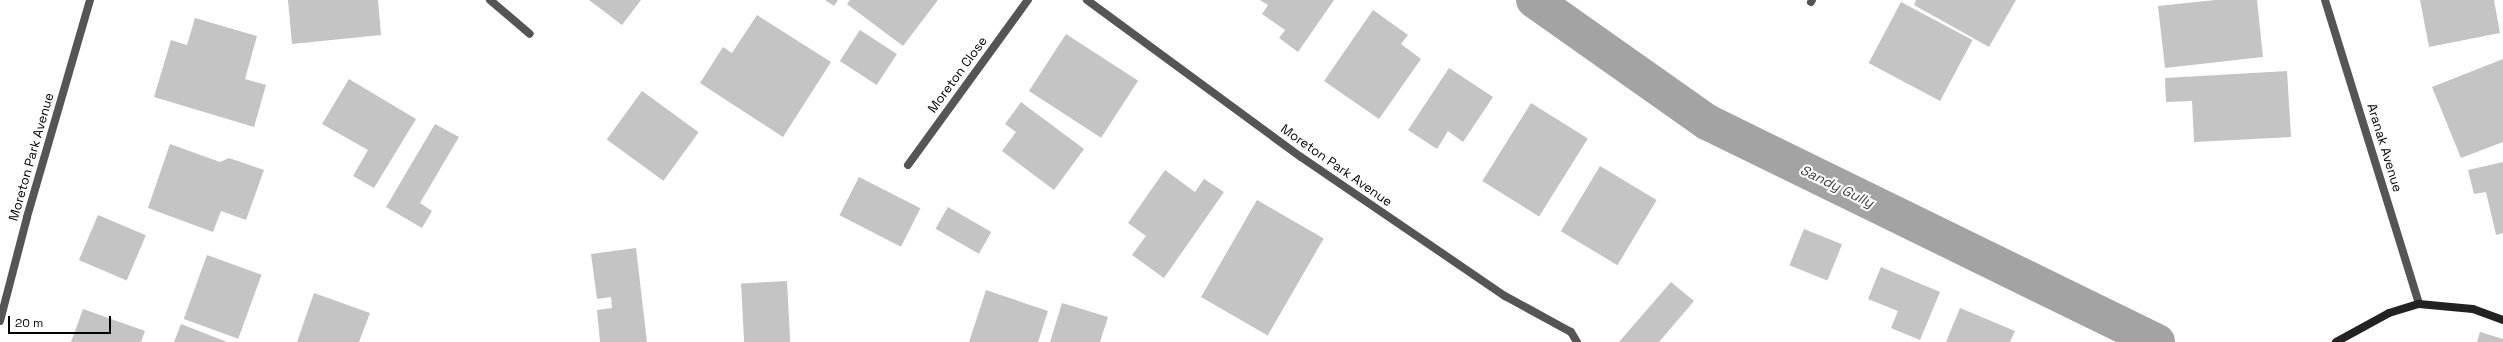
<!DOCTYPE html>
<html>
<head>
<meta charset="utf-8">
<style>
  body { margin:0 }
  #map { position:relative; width:2503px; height:342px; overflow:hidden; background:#fff; font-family:"Space Grotesk",sans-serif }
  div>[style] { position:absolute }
  .canal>* { height:36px; margin:-18px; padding:0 18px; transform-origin:18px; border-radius:18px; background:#a3a3a3 }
  .building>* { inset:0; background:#c4c4c4; transform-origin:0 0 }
  .street>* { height:8px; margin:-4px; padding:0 4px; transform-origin:4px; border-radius:4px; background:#555 }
  .secondary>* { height:8px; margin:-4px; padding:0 4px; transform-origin:4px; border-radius:4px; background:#222 }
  span { translate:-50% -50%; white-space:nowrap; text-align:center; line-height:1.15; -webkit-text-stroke:4px #fff; paint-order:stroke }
  .street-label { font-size:13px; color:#000 }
  .water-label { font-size:14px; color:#444; font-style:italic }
  .scale { position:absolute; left:8px; top:316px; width:103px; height:18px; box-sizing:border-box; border:2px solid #000; border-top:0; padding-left:5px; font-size:12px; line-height:14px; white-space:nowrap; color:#000; -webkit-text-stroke:3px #fff; paint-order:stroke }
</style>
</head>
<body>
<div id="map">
  <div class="canal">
    <i style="left:1534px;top:0;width:212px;rotate:35.2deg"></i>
    <i style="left:1707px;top:122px;width:501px;rotate:26.05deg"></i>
  </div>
  <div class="building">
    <i style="clip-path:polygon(288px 0,378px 0,381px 35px,292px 44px)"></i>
    <i style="clip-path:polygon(589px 0,641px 0,622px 25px)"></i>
    <i style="clip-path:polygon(825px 0,838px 0,834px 6px)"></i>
    <i style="clip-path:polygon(850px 0,938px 0,903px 46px,847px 4px)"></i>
    <i style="clip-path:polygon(1260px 0,1334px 0,1298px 52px,1279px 38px,1285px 30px,1262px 14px,1268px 5px)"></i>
    <i style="clip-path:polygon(1916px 0,2016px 0,1989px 47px,1914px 5px)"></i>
    <i style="clip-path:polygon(2215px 0,2257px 0,2263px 57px,2165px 68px,2158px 6px)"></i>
    <i style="clip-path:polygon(2420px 0,2494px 0,2500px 33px,2429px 47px)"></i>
    <i style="left:1901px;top:2px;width:81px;height:69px;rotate:28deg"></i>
    <i style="clip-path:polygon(1373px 10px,1408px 35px,1401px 44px,1421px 59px,1379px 119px,1324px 81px)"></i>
    <i style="clip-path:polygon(757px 15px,831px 62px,783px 137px,700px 83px,723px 47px,732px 53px)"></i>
    <i style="clip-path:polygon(195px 18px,257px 36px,245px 79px,266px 85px,254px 127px,154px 97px,171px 40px,187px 45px)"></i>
    <i style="left:860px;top:30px;width:44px;height:37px;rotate:33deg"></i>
    <i style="left:1066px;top:34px;width:86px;height:68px;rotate:33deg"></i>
    <i style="clip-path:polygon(2503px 59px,2503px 142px,2461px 158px,2432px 87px)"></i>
    <i style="clip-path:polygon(1449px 68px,1493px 97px,1463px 142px,1448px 131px,1437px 149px,1408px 130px)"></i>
    <i style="clip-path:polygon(2287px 71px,2291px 137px,2194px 142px,2192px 101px,2166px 102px,2165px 78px)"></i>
    <i style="clip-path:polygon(349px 79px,416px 119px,374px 188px,353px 176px,368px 150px,322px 124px)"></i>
    <i style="left:642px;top:91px;width:70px;height:60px;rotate:36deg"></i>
    <i style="clip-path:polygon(1021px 102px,1084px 149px,1054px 190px,1002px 151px,1016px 132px,1005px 124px)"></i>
    <i style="left:1531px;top:103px;width:67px;height:92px;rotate:32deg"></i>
    <i style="clip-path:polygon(435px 124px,459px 137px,420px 203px,432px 211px,422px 228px,386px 207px)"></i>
    <i style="clip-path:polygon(170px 144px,220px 162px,229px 158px,264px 170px,246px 220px,221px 211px,213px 232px,148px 208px)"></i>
    <i style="clip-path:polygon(2503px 162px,2503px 233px,2496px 235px,2486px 192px,2474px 194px,2468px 170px)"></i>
    <i style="left:1600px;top:166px;width:66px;height:76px;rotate:31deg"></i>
    <i style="clip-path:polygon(1165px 170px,1195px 192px,1204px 179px,1224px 192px,1164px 278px,1132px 255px,1146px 236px,1128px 223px)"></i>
    <i style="left:859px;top:177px;width:69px;height:43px;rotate:27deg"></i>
    <i style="left:1257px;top:200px;width:77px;height:112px;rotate:30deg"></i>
    <i style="left:948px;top:207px;width:50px;height:25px;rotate:30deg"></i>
    <i style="left:98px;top:215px;width:52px;height:49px;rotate:23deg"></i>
    <i style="left:1804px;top:229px;width:41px;height:39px;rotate:22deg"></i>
    <i style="clip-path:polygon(636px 248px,647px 342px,600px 342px,597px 310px,612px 308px,611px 297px,597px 299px,591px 254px)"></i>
    <i style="left:207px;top:255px;width:58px;height:68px;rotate:20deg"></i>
    <i style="clip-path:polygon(1881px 267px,1940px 292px,1920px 340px,1891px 328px,1898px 311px,1868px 299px)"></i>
    <i style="left:787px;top:281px;width:61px;height:46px;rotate:87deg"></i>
    <i style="clip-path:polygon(1671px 282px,1694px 301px,1659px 342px,1619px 342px)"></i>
    <i style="clip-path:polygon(986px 290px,1048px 311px,1038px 342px,969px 342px)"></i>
    <i style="clip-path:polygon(314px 293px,370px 313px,359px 342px,297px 342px)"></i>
    <i style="clip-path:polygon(1062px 303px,1108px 317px,1100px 342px,1050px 342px)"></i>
    <i style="clip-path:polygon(1960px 308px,2015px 331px,2010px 342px,1946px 342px)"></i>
    <i style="clip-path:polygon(83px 309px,145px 331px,141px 342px,71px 342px)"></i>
    <i style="clip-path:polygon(181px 324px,227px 342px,174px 342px)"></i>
    <i style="clip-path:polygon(2480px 332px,2503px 339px,2503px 342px,2477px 342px)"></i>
  </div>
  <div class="street">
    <i style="left:490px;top:0;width:52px;rotate:40.4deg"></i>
    <i style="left:1087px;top:0;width:265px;rotate:36.3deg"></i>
    <i style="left:1301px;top:157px;width:247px;rotate:34.3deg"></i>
    <i style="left:1505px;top:296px;width:75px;rotate:28.6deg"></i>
    <i style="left:1571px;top:332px;width:12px;rotate:59deg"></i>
    <i style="left:2325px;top:0;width:318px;rotate:72.8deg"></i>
    <i style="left:1811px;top:2px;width:2px;rotate:-63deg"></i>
    <i style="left:908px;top:165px;width:204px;rotate:-54deg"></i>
    <i style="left:0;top:321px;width:107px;rotate:-75.4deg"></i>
    <i style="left:27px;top:217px;width:226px;rotate:-73.8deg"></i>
  </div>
  <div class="secondary">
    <i style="left:2336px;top:342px;width:60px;rotate:-28.7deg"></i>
    <i style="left:2389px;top:313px;width:31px;rotate:-17deg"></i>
    <i style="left:2419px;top:304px;width:54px;rotate:5.3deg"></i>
    <i style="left:2473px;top:309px;width:32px;rotate:20deg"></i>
  </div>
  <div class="street-label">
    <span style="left:958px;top:75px;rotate:-54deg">Moreton Close</span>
    <span style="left:2384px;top:148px;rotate:73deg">Aranak Avenue</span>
    <span style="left:32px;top:157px;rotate:-74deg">Moreton Park Avenue</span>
    <span style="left:1336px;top:166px;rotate:35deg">Moreton Park Avenue</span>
  </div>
  <div class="water-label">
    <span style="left:1837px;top:186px;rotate:26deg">Sandy Gully</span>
  </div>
  <div class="scale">20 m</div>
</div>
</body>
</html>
